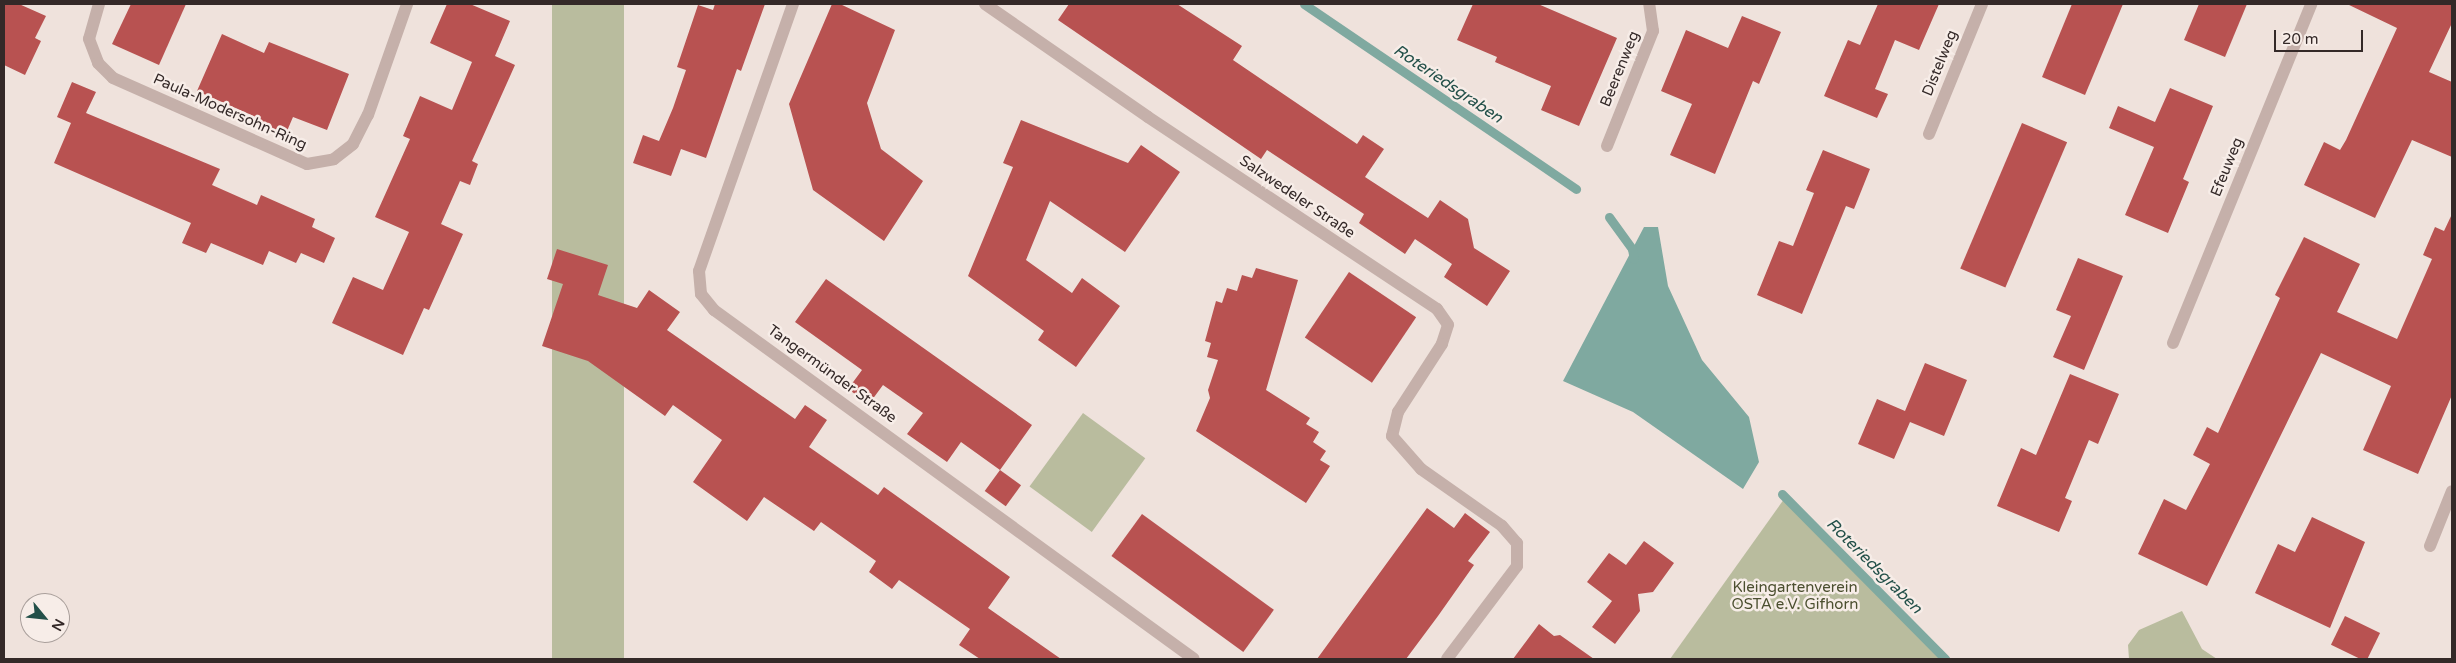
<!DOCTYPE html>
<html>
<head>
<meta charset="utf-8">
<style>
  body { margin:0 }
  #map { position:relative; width:2456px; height:663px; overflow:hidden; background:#efe2dc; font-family:"Varela Round",sans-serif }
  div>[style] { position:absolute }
  .green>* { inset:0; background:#b9bc9e; transform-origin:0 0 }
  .water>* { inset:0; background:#7fa9a0 }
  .stream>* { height:9px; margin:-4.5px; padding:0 4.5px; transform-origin:4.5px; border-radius:4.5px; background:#7fa9a0 }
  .building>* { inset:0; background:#b85251; transform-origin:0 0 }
  .minor>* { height:12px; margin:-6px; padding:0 6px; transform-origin:6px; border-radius:6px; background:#c5b0aa }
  span { translate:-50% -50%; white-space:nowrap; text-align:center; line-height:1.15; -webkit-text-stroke:5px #f7ede8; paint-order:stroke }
  .street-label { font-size:15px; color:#342928 }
  .park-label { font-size:15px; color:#4b4f2f }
  .water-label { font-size:16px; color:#235049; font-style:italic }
  .frame { position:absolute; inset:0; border:5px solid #342928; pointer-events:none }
  .north { position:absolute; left:20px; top:593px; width:50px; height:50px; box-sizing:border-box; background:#f7ede8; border:1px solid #a99f9b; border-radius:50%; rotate:118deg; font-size:14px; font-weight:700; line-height:20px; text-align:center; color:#342928 }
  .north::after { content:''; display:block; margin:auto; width:18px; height:22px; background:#235049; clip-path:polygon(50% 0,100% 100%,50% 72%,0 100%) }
  .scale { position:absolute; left:2274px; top:30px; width:89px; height:22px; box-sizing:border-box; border:2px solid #342928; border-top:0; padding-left:6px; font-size:15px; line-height:18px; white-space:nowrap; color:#342928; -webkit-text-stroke:4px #f7ede8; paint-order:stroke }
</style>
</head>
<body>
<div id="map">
  <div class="green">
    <i style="left:552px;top:4px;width:72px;height:691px"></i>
    <i style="left:1083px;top:413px;width:77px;height:91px;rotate:36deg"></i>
    <i style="clip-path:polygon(1787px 495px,1951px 659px,1670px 659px)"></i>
    <i style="clip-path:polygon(2182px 611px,2202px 649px,2217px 659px,2129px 659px,2128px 645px,2139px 630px)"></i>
  </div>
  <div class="water">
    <i style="clip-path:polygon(1644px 227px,1658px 227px,1668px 286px,1702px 360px,1749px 417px,1759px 462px,1743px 489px,1633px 412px,1563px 381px)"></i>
  </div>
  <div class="stream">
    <i style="left:1304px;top:4px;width:329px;rotate:34.2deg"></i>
    <i style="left:1609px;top:217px;width:39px;rotate:54deg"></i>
    <i style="left:1632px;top:249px;width:10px;rotate:79deg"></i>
    <i style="left:1782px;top:494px;width:232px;rotate:45.3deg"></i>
  </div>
  <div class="building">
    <i style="clip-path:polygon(4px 4px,19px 4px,46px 16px,35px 38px,41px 41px,25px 75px,4px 65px)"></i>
    <i style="clip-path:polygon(131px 4px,186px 4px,159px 65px,112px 44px)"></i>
    <i style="clip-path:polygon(447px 4px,470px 4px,510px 21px,495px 56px,515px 65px,472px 161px,478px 164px,470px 185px,460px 181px,441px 224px,463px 234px,429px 310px,424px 308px,403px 355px,332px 323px,353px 277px,383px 290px,409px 232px,375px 217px,410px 139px,403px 136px,420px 96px,452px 110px,472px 62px,430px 43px)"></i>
    <i style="clip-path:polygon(715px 4px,765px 4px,741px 71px,737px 69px,706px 158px,681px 149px,671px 176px,633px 163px,643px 135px,659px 141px,673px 108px,686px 70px,677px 67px,698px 5px,713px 10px)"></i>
    <i style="clip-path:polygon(832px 4px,840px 4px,895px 30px,867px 103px,881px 149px,923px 181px,884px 241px,813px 190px,789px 104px)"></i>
    <i style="clip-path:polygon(1069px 4px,1177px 4px,1242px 46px,1233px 60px,1357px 144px,1363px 135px,1384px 149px,1365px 177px,1428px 218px,1440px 200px,1468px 219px,1474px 248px,1510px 271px,1487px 306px,1444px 277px,1452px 264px,1415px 239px,1405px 254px,1359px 223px,1364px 214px,1267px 150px,1261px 159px,1058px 20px)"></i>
    <i style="clip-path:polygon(1473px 4px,1538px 4px,1617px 38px,1579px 126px,1541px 110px,1551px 86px,1495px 62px,1497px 57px,1457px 40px)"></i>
    <i style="clip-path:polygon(1878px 4px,1939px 4px,1919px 50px,1895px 40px,1875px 89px,1888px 94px,1877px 118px,1824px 96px,1848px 40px,1860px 45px)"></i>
    <i style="clip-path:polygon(2072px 4px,2123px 4px,2085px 95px,2042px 77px)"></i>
    <i style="clip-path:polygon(2199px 4px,2247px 4px,2225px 57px,2184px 40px)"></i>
    <i style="clip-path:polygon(2347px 4px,2452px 4px,2452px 23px,2429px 72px,2452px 82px,2452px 157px,2412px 140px,2375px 218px,2304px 185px,2324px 142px,2340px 150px,2346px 140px,2397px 28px)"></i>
    <i style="clip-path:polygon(1742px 16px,1781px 32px,1759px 84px,1753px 81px,1715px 174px,1670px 155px,1692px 104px,1661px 91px,1686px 30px,1728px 48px)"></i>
    <i style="clip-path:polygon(222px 34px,264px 53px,269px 42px,349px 74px,327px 130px,293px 117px,284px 138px,253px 124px,256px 117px,197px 91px)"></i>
    <i style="clip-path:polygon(72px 82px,96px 92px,86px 113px,220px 169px,212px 185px,257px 205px,261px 195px,315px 219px,312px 227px,335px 238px,324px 263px,301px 253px,296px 263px,269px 251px,263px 265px,211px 243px,206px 253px,182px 243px,191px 223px,54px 163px,71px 123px,57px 117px)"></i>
    <i style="clip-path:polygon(2170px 88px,2213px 106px,2183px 179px,2189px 182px,2168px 233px,2125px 215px,2154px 147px,2109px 128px,2118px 106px,2155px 122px)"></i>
    <i style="clip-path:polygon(1021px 120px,1128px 163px,1141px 145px,1180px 172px,1125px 252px,1050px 201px,1026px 260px,1072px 293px,1082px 278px,1120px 306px,1076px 367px,1038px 340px,1044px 331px,968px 276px,1013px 167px,1003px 163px)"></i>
    <i style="left:2022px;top:123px;width:49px;height:158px;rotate:23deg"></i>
    <i style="clip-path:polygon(1823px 150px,1870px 169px,1854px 209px,1846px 206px,1802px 314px,1757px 295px,1779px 241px,1793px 246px,1814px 193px,1806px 190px)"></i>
    <i style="clip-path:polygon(2452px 214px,2452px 395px,2418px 474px,2363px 450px,2391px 386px,2321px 353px,2207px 586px,2138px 554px,2164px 499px,2186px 510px,2210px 464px,2193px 455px,2207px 427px,2218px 433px,2280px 298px,2275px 295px,2304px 237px,2360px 264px,2337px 312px,2397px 339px,2432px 259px,2423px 255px,2435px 227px,2444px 231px)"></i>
    <i style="clip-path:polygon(557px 249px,608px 265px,598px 295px,637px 308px,649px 290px,680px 312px,667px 330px,795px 419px,805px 405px,827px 420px,809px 447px,878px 495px,884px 487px,1010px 577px,988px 608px,1061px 659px,980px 659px,959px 645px,970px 629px,899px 580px,892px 589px,869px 572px,876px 561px,821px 522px,814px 531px,764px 497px,747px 521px,693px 482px,722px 440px,673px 405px,665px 416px,588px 361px,542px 346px,563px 284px,547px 279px)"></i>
    <i style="clip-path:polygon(2078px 258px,2123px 276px,2084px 370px,2053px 357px,2071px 316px,2056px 310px)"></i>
    <i style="clip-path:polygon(1256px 268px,1298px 280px,1266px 390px,1310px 418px,1306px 424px,1319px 432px,1313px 442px,1326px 451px,1320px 460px,1330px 466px,1306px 503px,1196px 431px,1210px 398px,1208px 390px,1218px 360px,1207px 357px,1211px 343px,1205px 341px,1216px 301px,1222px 303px,1227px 288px,1237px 291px,1242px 275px,1252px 278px)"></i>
    <i style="left:1349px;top:272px;width:81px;height:79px;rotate:34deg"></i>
    <i style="clip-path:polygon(826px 279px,1032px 425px,1000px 470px,961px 442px,947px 462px,907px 434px,923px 413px,883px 385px,869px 404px,848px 389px,862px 370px,795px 322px)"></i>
    <i style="clip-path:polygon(1925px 363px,1967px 380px,1944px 436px,1910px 422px,1894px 459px,1858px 444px,1877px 399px,1905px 411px)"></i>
    <i style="clip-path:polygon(2070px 374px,2119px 394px,2098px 444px,2089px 440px,2065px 498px,2072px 501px,2059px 532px,1997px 506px,2021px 448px,2036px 455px)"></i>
    <i style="left:1000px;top:470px;width:26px;height:26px;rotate:36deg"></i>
    <i style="clip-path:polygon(1427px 508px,1454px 528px,1465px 513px,1490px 532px,1468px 561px,1474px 565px,1438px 616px,1406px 659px,1317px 659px)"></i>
    <i style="left:1142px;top:514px;width:163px;height:52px;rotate:36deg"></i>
    <i style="clip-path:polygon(2312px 517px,2365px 542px,2330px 628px,2255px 593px,2278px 544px,2295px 552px)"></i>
    <i style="clip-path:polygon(1644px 541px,1674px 563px,1653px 592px,1638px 594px,1640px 611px,1615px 644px,1592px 627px,1612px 601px,1587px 582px,1609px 553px,1626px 565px)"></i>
    <i style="left:2345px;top:616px;width:39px;height:32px;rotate:26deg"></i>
    <i style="clip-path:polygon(1539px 624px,1554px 636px,1560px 635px,1594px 659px,1513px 659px)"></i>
  </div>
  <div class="minor">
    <i style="left:99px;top:4px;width:36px;rotate:106deg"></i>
    <i style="left:89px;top:39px;width:26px;rotate:69deg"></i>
    <i style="left:98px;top:63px;width:21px;rotate:45deg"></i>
    <i style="left:113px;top:78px;width:212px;rotate:23.9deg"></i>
    <i style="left:307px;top:164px;width:27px;rotate:-10deg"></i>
    <i style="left:334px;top:159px;width:24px;rotate:-38deg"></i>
    <i style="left:353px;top:144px;width:33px;rotate:-63deg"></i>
    <i style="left:368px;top:115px;width:118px;rotate:-70.6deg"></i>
    <i style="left:793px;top:4px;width:283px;rotate:109.4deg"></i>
    <i style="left:699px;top:271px;width:23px;rotate:85deg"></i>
    <i style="left:701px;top:294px;width:21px;rotate:51deg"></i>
    <i style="left:714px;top:310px;width:593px;rotate:36.02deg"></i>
    <i style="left:985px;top:4px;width:198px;rotate:34.7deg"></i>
    <i style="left:1148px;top:117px;width:347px;rotate:33.6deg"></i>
    <i style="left:1437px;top:309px;width:19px;rotate:55deg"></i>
    <i style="left:1448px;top:325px;width:20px;rotate:108deg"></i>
    <i style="left:1442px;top:344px;width:81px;rotate:122.9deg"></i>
    <i style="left:1398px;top:412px;width:25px;rotate:104deg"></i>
    <i style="left:1392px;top:436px;width:44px;rotate:48.7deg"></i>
    <i style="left:1421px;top:469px;width:99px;rotate:35.1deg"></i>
    <i style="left:1502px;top:526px;width:23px;rotate:49deg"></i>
    <i style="left:1517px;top:543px;width:23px;rotate:90deg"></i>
    <i style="left:1517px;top:566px;width:116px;rotate:127deg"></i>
    <i style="left:1929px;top:134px;width:140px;rotate:-67.8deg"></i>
    <i style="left:1607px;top:146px;width:124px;rotate:-68.2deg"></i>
    <i style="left:1653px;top:31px;width:27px;rotate:-98deg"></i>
    <i style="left:2173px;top:343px;width:366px;rotate:-67.8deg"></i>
    <i style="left:2430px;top:546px;width:59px;rotate:-68.2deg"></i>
  </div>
  <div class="street-label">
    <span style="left:1940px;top:63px;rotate:-68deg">Distelweg</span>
    <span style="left:1620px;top:69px;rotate:-68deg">Beerenweg</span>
    <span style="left:230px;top:112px;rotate:24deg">Paula-Modersohn-Ring</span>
    <span style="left:2227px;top:167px;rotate:-68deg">Efeuweg</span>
    <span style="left:1297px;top:197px;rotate:34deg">Salzwedeler Straße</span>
    <span style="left:832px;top:374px;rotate:36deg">Tangermünder Straße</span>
  </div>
  <div class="park-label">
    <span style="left:1795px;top:596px">Kleingartenverein<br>OSTA e.V. Gifhorn</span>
  </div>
  <div class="water-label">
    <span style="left:1448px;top:84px;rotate:34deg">Roteriedsgraben</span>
    <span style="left:1874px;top:566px;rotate:45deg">Roteriedsgraben</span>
  </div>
  <div class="frame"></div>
  <div class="north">N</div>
  <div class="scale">20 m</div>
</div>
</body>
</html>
